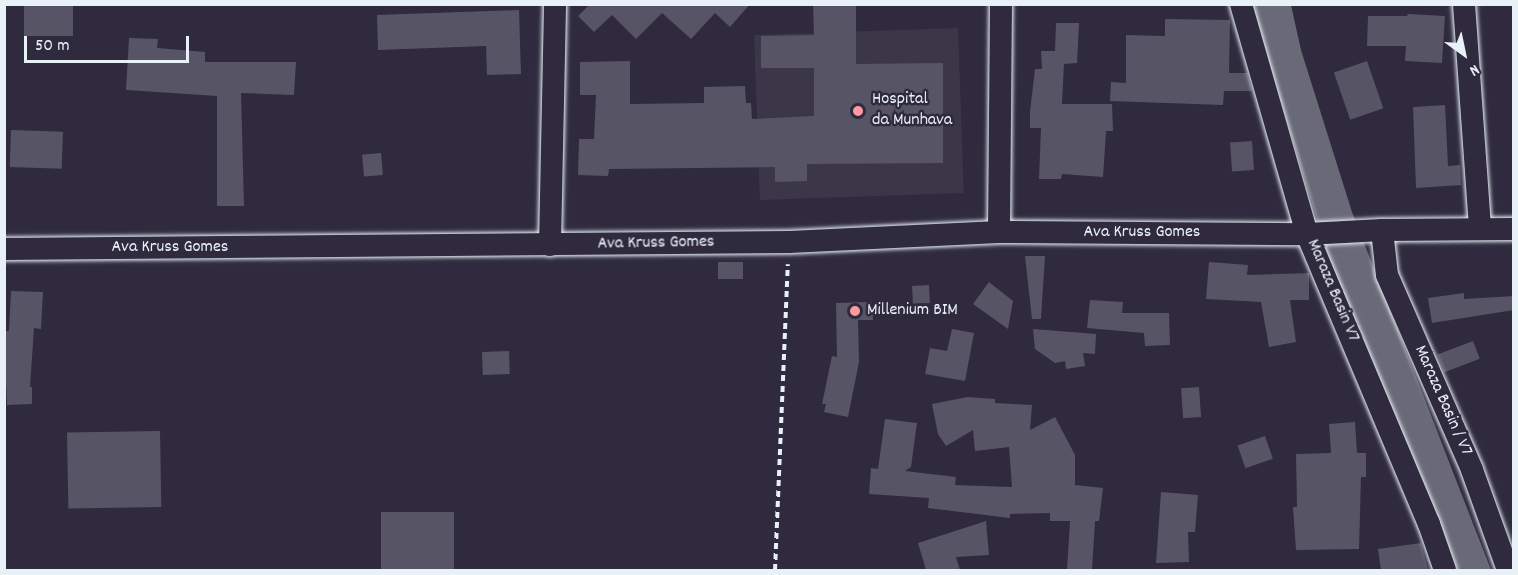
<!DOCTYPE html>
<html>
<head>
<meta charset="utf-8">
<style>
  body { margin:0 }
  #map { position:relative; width:1518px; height:575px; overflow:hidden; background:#2f2a3d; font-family:Dekko,sans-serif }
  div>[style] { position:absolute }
  .built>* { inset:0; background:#3b3749; transform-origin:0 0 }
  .water>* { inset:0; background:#696978 }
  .building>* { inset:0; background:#575565; transform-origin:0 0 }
  .path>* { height:4px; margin-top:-2px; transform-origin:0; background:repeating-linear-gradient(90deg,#e8f1f8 0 6px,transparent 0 10.5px) }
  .roads { filter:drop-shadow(0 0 2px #e8f1f8) drop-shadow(0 0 2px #e8f1f8) }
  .minor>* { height:22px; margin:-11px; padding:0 11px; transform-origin:11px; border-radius:11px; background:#2f2a3d }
  .dots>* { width:16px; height:16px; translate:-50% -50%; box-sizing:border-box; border:3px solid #2f2a3d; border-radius:50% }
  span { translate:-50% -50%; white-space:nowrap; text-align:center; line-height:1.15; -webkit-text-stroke:5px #2f2a3d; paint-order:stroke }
  .poi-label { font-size:18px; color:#e8f1f8 }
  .left { translate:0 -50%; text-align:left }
  .street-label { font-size:18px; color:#e8f1f8 }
  .frame { position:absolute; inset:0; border:6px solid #e8f1f8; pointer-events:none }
  .north { position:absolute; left:1434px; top:24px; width:60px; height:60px; -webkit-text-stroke:4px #2f2a3d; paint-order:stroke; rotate:147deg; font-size:16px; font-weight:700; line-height:24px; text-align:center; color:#e8f1f8 }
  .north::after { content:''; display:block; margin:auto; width:21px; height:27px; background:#e8f1f8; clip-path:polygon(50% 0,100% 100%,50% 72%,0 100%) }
  .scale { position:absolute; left:24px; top:36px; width:165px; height:27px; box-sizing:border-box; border:3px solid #e8f1f8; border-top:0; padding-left:8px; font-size:18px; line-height:21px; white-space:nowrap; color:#e8f1f8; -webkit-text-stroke:4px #2f2a3d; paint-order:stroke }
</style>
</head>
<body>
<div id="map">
  <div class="built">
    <i style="left:958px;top:28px;width:165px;height:204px;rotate:88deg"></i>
  </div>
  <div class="water">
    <i style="clip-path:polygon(1251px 5px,1291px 5px,1301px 50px,1352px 212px,1491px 570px,1457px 570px,1438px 518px,1330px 261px)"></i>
  </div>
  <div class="building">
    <i style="left:24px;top:4px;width:49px;height:32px"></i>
    <i style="clip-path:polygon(590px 4px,750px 4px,730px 27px,715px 13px,691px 39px,662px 13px,636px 39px,612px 15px,594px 32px,578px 16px)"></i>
    <i style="clip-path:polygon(813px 4px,856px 4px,856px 64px,943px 63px,943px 163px,807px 164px,807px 181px,775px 182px,775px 167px,609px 169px,608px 176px,578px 175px,579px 139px,594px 139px,596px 95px,580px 95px,580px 62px,630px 61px,630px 104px,704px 103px,704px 87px,745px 86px,746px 103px,751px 103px,752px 119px,814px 116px,814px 68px,761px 68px,761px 36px,814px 35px)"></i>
    <i style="clip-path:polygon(519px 10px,521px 74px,487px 75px,486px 46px,378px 50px,377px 15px)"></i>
    <i style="clip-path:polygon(1408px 14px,1445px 16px,1442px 63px,1405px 61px,1406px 46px,1367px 46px,1368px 16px,1407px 16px)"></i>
    <i style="clip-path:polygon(1165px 19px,1230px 20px,1229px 73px,1247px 73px,1252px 91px,1224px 91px,1223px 105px,1110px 101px,1111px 82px,1126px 83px,1126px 35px,1165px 36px)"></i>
    <i style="clip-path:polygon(1056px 23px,1079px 23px,1077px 63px,1064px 64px,1062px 104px,1112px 104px,1113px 131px,1106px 131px,1103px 177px,1062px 174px,1061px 179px,1039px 179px,1041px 128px,1030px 128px,1030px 112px,1035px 69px,1042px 69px,1041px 51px,1055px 51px)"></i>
    <i style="clip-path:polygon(129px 38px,158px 39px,157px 48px,205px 52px,205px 62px,296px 62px,294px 95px,241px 93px,244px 206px,217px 206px,217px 96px,126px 90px)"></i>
    <i style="left:1367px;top:61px;width:50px;height:35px;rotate:71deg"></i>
    <i style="clip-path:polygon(1445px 105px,1448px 166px,1460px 165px,1461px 185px,1416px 188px,1413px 107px)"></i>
    <i style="left:11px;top:130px;width:52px;height:37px;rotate:2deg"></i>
    <i style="left:1252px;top:141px;width:29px;height:22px;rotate:86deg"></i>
    <i style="left:381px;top:153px;width:22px;height:19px;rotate:85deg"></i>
    <i style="clip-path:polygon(1025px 256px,1045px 256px,1041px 319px,1032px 319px)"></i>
    <i style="left:718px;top:262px;width:25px;height:17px"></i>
    <i style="clip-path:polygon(1209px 262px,1248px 265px,1247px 275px,1309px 273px,1309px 300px,1290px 300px,1296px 342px,1269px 347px,1261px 302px,1206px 299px)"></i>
    <i style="clip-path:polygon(989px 282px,1013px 301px,1008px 329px,973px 304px)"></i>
    <i style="left:929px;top:285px;width:18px;height:17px;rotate:87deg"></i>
    <i style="clip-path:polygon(11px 291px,43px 292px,41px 329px,34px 328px,30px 387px,32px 387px,32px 404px,7px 405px,4px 331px,9px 331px)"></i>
    <i style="clip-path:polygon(1464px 293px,1464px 299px,1514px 296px,1514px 310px,1432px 323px,1428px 298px)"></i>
    <i style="clip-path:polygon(1090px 300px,1123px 302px,1122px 313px,1169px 313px,1170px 345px,1145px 346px,1144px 333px,1087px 328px)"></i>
    <i style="clip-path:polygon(872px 302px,873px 320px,858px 320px,859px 362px,848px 417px,824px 412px,826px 404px,822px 404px,832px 356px,837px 357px,836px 303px)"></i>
    <i style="clip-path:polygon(952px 329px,974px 333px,965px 381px,925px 374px,930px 348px,947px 351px)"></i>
    <i style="clip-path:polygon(1033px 329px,1096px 334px,1095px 354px,1083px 353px,1085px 366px,1066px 369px,1065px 361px,1055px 363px,1035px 349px)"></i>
    <i style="left:1473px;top:341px;width:19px;height:38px;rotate:69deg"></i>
    <i style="left:509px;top:351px;width:23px;height:27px;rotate:88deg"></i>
    <i style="left:1199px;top:387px;width:30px;height:18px;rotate:86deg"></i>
    <i style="clip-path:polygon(968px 397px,995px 399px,995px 403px,1032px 405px,1030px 430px,1055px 417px,1075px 455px,1075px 485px,1103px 488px,1099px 521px,1095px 521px,1092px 570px,1067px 570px,1070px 521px,1050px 521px,1050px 513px,1010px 514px,1010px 518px,928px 508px,929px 498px,869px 494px,871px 468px,878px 469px,885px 419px,917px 423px,911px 467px,905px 471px,956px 477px,955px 485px,1012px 487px,1009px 447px,975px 451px,973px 430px,946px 446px,938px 434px,932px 404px)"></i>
    <i style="clip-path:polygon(1355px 422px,1357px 453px,1366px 453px,1366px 477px,1361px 477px,1359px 549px,1296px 550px,1293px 507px,1297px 507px,1296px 454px,1331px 453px,1329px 424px)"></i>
    <i style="left:160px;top:431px;width:76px;height:93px;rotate:89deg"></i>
    <i style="left:1265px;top:436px;width:24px;height:29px;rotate:71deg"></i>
    <i style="clip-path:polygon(1161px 492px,1198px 495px,1195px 532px,1188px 532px,1189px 562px,1156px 563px)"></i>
    <i style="left:454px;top:512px;width:58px;height:73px;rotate:90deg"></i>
    <i style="clip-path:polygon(986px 521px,989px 555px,956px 557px,960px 570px,926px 570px,918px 543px)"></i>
    <i style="clip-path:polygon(1421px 543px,1428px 570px,1381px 570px,1378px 549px)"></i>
  </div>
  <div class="path">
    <i style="left:775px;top:570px;width:306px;rotate:-87.6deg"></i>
  </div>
  <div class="roads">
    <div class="minor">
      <i style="left:1241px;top:4px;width:239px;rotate:74deg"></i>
      <i style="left:1307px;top:234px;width:315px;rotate:67.2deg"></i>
      <i style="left:1429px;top:524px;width:49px;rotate:70.8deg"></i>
      <i style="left:1464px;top:4px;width:225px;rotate:85.9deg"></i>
      <i style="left:1382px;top:230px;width:45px;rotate:83.7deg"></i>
      <i style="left:1387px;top:275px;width:213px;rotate:66.4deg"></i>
      <i style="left:1472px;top:470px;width:106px;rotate:70.2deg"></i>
      <i style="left:999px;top:232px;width:228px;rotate:-89.5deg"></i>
      <i style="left:550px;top:245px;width:241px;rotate:-88.8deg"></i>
      <i style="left:4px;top:249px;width:785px;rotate:-0.51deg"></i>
      <i style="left:789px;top:242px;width:210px;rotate:-2.7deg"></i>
      <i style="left:999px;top:232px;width:308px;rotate:0.4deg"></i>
      <i style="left:1307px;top:234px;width:75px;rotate:-3.1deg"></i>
      <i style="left:1382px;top:230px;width:132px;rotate:-0.4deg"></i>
    </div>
  </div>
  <div class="dots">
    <i style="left:858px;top:111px;background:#ff9aa2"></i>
    <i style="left:855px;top:311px;background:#ff9aa2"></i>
  </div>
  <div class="poi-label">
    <span class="left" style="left:872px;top:111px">Hospital<br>da Munhava</span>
    <span class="left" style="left:867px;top:311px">Millenium BIM</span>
  </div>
  <div class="street-label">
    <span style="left:1142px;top:233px">Ava Kruss Gomes</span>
    <span style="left:656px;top:244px;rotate:-1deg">Ava Kruss Gomes</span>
    <span style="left:170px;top:248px">Ava Kruss Gomes</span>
    <span style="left:1332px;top:291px;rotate:67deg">Maraza Basin V7</span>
    <span style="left:1442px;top:401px;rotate:66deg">Maraza Basin / V7</span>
  </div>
  <div class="frame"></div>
  <div class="north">N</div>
  <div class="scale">50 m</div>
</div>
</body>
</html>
